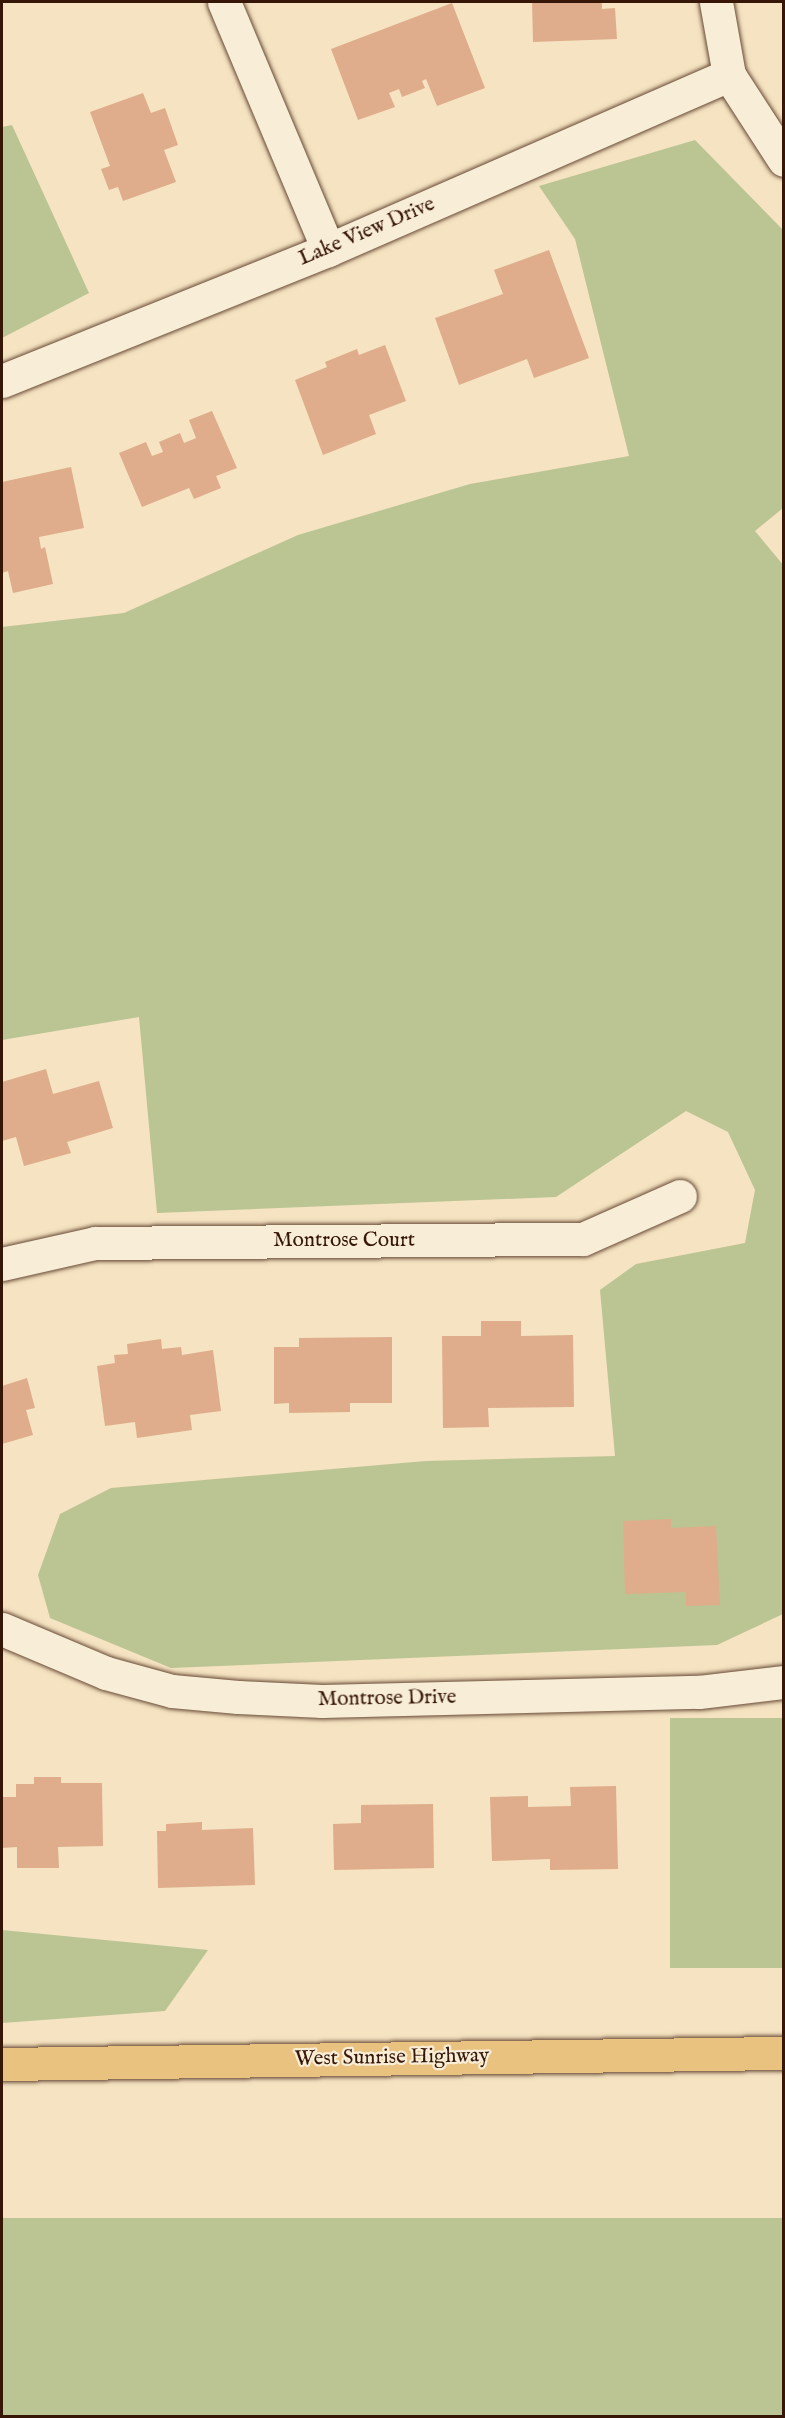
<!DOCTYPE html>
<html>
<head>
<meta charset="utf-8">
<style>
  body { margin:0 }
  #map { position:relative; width:785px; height:2418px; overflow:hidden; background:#f5e3c1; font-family:"IM FELL English",serif }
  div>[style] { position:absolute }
  .green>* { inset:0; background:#bbc493; transform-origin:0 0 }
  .building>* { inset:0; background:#dfad8b }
  .roads { filter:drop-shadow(0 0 2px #664935) drop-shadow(0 0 2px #664935) }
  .minor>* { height:33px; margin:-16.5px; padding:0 16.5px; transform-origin:16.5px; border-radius:16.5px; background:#f8edd7 }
  .primary>* { height:33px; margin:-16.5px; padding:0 16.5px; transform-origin:16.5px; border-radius:16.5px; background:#eac280 }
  span { translate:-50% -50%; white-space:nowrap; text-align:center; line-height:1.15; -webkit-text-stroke:4.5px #f8edd7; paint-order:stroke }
  .street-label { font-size:21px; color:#361606 }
  .frame { position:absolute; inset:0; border:3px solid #361606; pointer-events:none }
</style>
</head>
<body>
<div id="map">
  <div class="green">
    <i style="clip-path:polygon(12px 125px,89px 293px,2px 338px,2px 127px)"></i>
    <i style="clip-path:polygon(695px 140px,783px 230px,783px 508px,755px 531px,784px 566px,783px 1614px,717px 1645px,171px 1668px,50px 1618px,38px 1575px,60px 1514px,111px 1488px,426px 1461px,615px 1456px,600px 1290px,636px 1264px,745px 1243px,755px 1190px,728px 1132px,686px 1111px,556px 1197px,157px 1213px,139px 1017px,2px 1040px,2px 627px,124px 613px,298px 535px,470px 484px,629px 456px,575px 239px,539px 186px)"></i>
    <i style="left:783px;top:1718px;width:250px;height:113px;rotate:90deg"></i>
    <i style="clip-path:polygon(2px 1930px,208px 1950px,165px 2011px,2px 2023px)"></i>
    <i style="left:783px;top:2218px;width:198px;height:781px;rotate:90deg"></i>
  </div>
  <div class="building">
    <i style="clip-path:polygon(532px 2px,602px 2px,602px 9px,615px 8px,617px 39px,533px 42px)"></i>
    <i style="clip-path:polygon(452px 3px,485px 88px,437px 106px,426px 79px,422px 81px,425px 88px,402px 97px,399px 89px,389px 93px,395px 107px,358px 120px,331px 49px)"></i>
    <i style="clip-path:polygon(143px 93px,151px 113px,165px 108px,178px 145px,164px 150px,176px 182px,123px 201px,118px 187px,109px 190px,101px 169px,110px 166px,90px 112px)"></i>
    <i style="clip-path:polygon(549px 250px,589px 358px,534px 378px,527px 359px,459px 385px,435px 318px,503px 294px,494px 270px)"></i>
    <i style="clip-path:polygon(385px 345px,406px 401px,369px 415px,376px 434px,323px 455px,295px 380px,327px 367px,325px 362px,357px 349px,359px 355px)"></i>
    <i style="clip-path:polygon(212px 411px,237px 468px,216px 476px,221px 488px,194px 499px,189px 488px,142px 507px,119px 453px,146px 442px,152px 456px,163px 452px,159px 442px,180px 433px,184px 443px,196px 438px,189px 420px)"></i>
    <i style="clip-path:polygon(71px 467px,84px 528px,39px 537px,41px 549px,45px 547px,53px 584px,13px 593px,8px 571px,2px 573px,2px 482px)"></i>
    <i style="clip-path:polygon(46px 1069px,53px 1094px,99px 1081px,113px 1128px,67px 1142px,71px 1153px,24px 1166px,16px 1137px,2px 1141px,2px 1082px)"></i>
    <i style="clip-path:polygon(481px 1321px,521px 1321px,521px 1336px,573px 1335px,574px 1407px,488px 1408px,489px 1427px,443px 1428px,442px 1336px,481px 1336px)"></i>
    <i style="clip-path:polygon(392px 1337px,392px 1403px,350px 1403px,350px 1412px,289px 1413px,289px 1403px,274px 1404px,274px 1347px,299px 1347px,299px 1338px)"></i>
    <i style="clip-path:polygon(161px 1339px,162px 1349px,181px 1347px,182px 1355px,213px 1350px,221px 1411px,190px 1415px,192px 1430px,137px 1438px,135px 1422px,105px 1426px,97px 1366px,115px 1363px,114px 1355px,128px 1354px,127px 1344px)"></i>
    <i style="clip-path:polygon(27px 1378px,35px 1408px,26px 1410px,33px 1435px,2px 1444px,2px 1386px)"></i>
    <i style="clip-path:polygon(671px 1519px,671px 1528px,716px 1526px,720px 1605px,686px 1606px,686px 1592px,625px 1594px,623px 1521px)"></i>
    <i style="clip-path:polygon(34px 1777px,61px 1777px,61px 1783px,102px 1783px,103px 1846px,58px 1847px,59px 1868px,17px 1868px,17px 1847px,2px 1848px,2px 1797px,16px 1797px,16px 1784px,34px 1784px)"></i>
    <i style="clip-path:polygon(616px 1786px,618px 1869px,550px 1870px,550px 1859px,492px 1861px,490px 1797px,528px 1796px,528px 1807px,571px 1806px,570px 1787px)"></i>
    <i style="clip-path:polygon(433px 1804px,434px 1868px,334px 1870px,333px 1824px,361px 1823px,361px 1805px)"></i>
    <i style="clip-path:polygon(202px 1822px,202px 1830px,253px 1828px,255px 1885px,158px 1888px,157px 1831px,166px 1831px,166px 1824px)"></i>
  </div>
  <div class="roads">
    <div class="minor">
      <i style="left:224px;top:2px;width:269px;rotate:67.2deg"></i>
      <i style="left:716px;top:2px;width:74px;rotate:79.9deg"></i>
      <i style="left:729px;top:75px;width:101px;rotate:57.1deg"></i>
      <i style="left:2px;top:381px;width:351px;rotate:-21.9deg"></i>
      <i style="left:328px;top:250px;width:438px;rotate:-23.6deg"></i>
      <i style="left:2px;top:1264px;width:95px;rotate:-12.7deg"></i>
      <i style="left:95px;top:1243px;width:488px;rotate:-0.5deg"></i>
      <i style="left:583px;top:1239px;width:106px;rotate:-23.9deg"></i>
      <i style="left:2px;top:1629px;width:113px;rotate:22.9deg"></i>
      <i style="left:106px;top:1673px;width:68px;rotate:15.3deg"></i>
      <i style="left:172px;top:1691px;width:66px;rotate:5.2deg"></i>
      <i style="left:238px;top:1697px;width:84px;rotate:2.7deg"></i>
      <i style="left:322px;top:1701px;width:377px;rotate:-1.4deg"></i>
      <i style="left:699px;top:1692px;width:86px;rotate:-6.7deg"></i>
    </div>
    <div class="primary">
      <i style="left:2px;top:2064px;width:782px;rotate:-0.81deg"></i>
    </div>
  </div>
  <div class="street-label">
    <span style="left:367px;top:232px;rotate:-23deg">Lake View Drive</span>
    <span style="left:344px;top:1241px">Montrose Court</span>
    <span style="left:387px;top:1699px;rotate:-1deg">Montrose Drive</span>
    <span style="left:392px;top:2058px;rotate:-1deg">West Sunrise Highway</span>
  </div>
  <div class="frame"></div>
</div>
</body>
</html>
